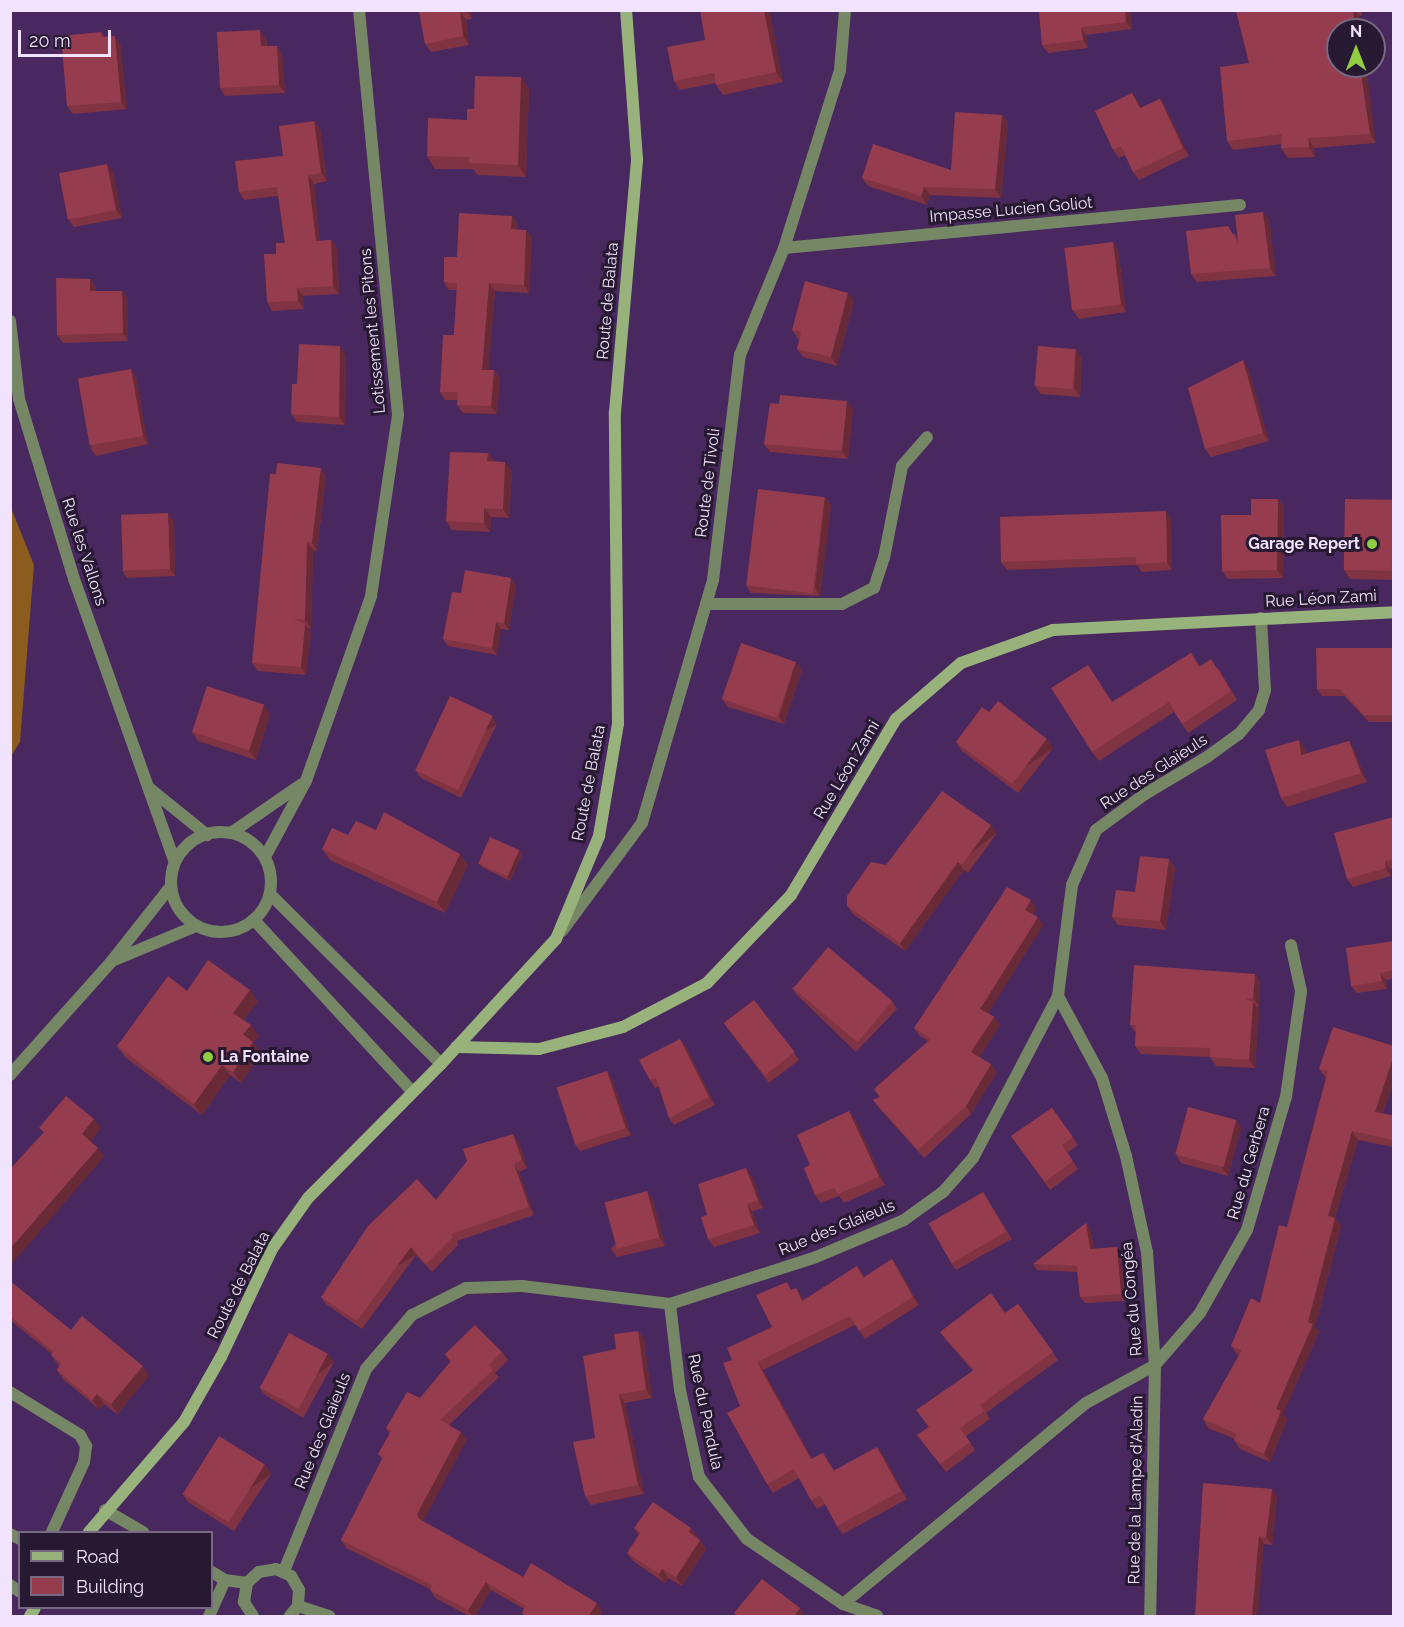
<!DOCTYPE html>
<html>
<head>
<meta charset="utf-8">
<style>
  body { margin:0 }
  #map { position:relative; width:1404px; height:1627px; overflow:hidden; background:#49275f; font-family:Raleway,sans-serif }
  div>[style] { position:absolute }
  .forest>* { inset:0; background:#8b5c1e }
  .lane>* { height:12px; margin:-6px; padding:0 6px; transform-origin:6px; border-radius:6px; background:#758765 }
  .street>* { height:12px; margin:-6px; padding:0 6px; transform-origin:6px; border-radius:6px; background:#758765 }
  .street>.ring { margin:-6px; padding:0; box-sizing:content-box; background:none; border:12px solid #758765; border-radius:50% }
  .secondary>* { height:12px; margin:-6px; padding:0 6px; transform-origin:6px; border-radius:6px; background:#97b37b }
  .wall>* { inset:0; background:#803443; transform-origin:0 0 }
  .shaded-wall>* { inset:0; background:#682a37; transform-origin:0 0 }
  .building>* { inset:0; background:#953c4e; transform-origin:0 0 }
  .dots>* { width:16px; height:16px; translate:-50% -50%; box-sizing:border-box; border:3px solid #281932; border-radius:50% }
  span { translate:-50% -50%; white-space:nowrap; text-align:center; line-height:1.15; -webkit-text-stroke:6px #281932; paint-order:stroke }
  .street-label { font-size:16px; color:#f1e2fd }
  .poi-label { font-size:16px; color:#f1e2fd; font-weight:700 }
  .right { translate:-100% -50%; text-align:right }
  .left { translate:0 -50%; text-align:left }
  .frame { position:absolute; inset:0; border:12px solid #f1e2fd; pointer-events:none }
  .legend { position:absolute; left:18px; top:1531px; width:195px; height:78px; box-sizing:border-box; background:#281932; border:2px solid #786983; margin:0; padding:8px 10px; list-style:none; font-size:18px; color:#f1e2fd }
  .legend li { display:flex; align-items:center; gap:12px; height:30px }
  .legend b { width:30px; border:2px solid #786983 }
  .north { position:absolute; left:1326px; top:18px; width:60px; height:60px; box-sizing:border-box; background:#281932; border:2px solid #786983; border-radius:50%; rotate:0deg; font-size:16px; font-weight:700; line-height:24px; text-align:center; color:#f1e2fd }
  .north::after { content:''; display:block; margin:auto; width:21px; height:27px; background:#90cd41; clip-path:polygon(50% 0,100% 100%,50% 72%,0 100%) }
  .scale { position:absolute; left:18px; top:30px; width:93px; height:27px; box-sizing:border-box; border:3px solid #f1e2fd; border-top:0; padding-left:8px; font-size:18px; line-height:21px; white-space:nowrap; color:#f1e2fd; -webkit-text-stroke:4px #281932; paint-order:stroke }
</style>
</head>
<body>
<div id="map">
  <div class="forest">
    <i style="clip-path:polygon(11px 508px,34px 565px,20px 742px,11px 756px)"></i>
  </div>
  <div class="lane">
    <i style="left:784px;top:248px;width:458px;rotate:-5.4deg"></i>
    <i style="left:10px;top:1392px;width:82px;rotate:31.6deg"></i>
    <i style="left:80px;top:1435px;width:13px;rotate:61deg"></i>
    <i style="left:86px;top:1446px;width:16px;rotate:97deg"></i>
    <i style="left:84px;top:1462px;width:77px;rotate:114.6deg"></i>
    <i style="left:10px;top:1534px;width:11px;rotate:27deg"></i>
    <i style="left:10px;top:1585px;width:12px;rotate:35deg"></i>
    <i style="left:209px;top:1616px;width:39px;rotate:-66deg"></i>
  </div>
  <div class="street">
    <i style="left:10px;top:321px;width:79px;rotate:83.4deg"></i>
    <i style="left:19px;top:399px;width:188px;rotate:73deg"></i>
    <i style="left:74px;top:579px;width:300px;rotate:70.4deg"></i>
    <i style="left:706px;top:604px;width:136px"></i>
    <i style="left:842px;top:604px;width:36px;rotate:-27deg"></i>
    <i style="left:874px;top:588px;width:32px;rotate:-72deg"></i>
    <i style="left:884px;top:558px;width:94px;rotate:-78.9deg"></i>
    <i style="left:902px;top:466px;width:38px;rotate:-49deg"></i>
    <i style="left:149px;top:788px;width:75px;rotate:39deg"></i>
    <i class="ring" style="left:171px;top:832px;width:88px;height:88px"></i>
    <i style="left:231px;top:833px;width:86px;rotate:-34.6deg"></i>
    <i style="left:265px;top:857px;width:86px;rotate:-61.7deg"></i>
    <i style="left:306px;top:781px;width:196px;rotate:-70.6deg"></i>
    <i style="left:371px;top:596px;width:183px;rotate:-81.5deg"></i>
    <i style="left:398px;top:415px;width:407px;rotate:-95.5deg"></i>
    <i style="left:270px;top:894px;width:241px;rotate:44.8deg"></i>
    <i style="left:254px;top:920px;width:233px;rotate:47.3deg"></i>
    <i style="left:562px;top:931px;width:134px;rotate:-53.5deg"></i>
    <i style="left:642px;top:823px;width:253px;rotate:-73.7deg"></i>
    <i style="left:713px;top:580px;width:227px;rotate:-83.2deg"></i>
    <i style="left:740px;top:355px;width:116px;rotate:-67.6deg"></i>
    <i style="left:784px;top:248px;width:187px;rotate:-72.5deg"></i>
    <i style="left:840px;top:70px;width:60px;rotate:-85.2deg"></i>
    <i style="left:112px;top:961px;width:91px;rotate:-22.6deg"></i>
    <i style="left:1058px;top:996px;width:93px;rotate:61.8deg"></i>
    <i style="left:1102px;top:1078px;width:82px;rotate:72.9deg"></i>
    <i style="left:1126px;top:1156px;width:98px;rotate:77.7deg"></i>
    <i style="left:1147px;top:1252px;width:113px;rotate:86deg"></i>
    <i style="left:1155px;top:1365px;width:251px;rotate:91.1deg"></i>
    <i style="left:10px;top:1075px;width:152px;rotate:-48.2deg"></i>
    <i style="left:111px;top:962px;width:97px;rotate:-51.7deg"></i>
    <i style="left:670px;top:1304px;width:87px;rotate:83.4deg"></i>
    <i style="left:680px;top:1390px;width:89px;rotate:77.7deg"></i>
    <i style="left:699px;top:1477px;width:78px;rotate:52.3deg"></i>
    <i style="left:747px;top:1539px;width:116px;rotate:34.1deg"></i>
    <i style="left:843px;top:1604px;width:36px;rotate:19deg"></i>
    <i style="left:105px;top:1510px;width:44px;rotate:30.1deg"></i>
    <i style="left:284px;top:1571px;width:218px;rotate:-67.9deg"></i>
    <i style="left:366px;top:1369px;width:71px;rotate:-49.6deg"></i>
    <i style="left:412px;top:1315px;width:60px;rotate:-26.6deg"></i>
    <i style="left:466px;top:1288px;width:56px;rotate:-2deg"></i>
    <i style="left:522px;top:1286px;width:149px;rotate:6.9deg"></i>
    <i style="left:670px;top:1304px;width:153px;rotate:-17.8deg"></i>
    <i style="left:816px;top:1257px;width:95px;rotate:-22.8deg"></i>
    <i style="left:904px;top:1220px;width:48px;rotate:-35.7deg"></i>
    <i style="left:943px;top:1192px;width:45px;rotate:-48.6deg"></i>
    <i style="left:973px;top:1158px;width:183px;rotate:-62.3deg"></i>
    <i style="left:1058px;top:996px;width:112px;rotate:-82.8deg"></i>
    <i style="left:1072px;top:885px;width:60px;rotate:-66.4deg"></i>
    <i style="left:1096px;top:830px;width:61px;rotate:-36.3deg"></i>
    <i style="left:1145px;top:794px;width:72px;rotate:-30.8deg"></i>
    <i style="left:1207px;top:757px;width:39px;rotate:-36deg"></i>
    <i style="left:1239px;top:734px;width:31px;rotate:-50deg"></i>
    <i style="left:1259px;top:710px;width:21px;rotate:-73deg"></i>
    <i style="left:1265px;top:690px;width:72px;rotate:-93.2deg"></i>
    <i style="left:212px;top:1572px;width:15px;rotate:32deg"></i>
    <i style="left:225px;top:1580px;width:22px;rotate:8deg"></i>
    <i style="left:843px;top:1604px;width:315px;rotate:-39.6deg"></i>
    <i style="left:1086px;top:1403px;width:79px;rotate:-28.8deg"></i>
    <i style="left:1155px;top:1365px;width:69px;rotate:-49.1deg"></i>
    <i style="left:1200px;top:1313px;width:95px;rotate:-60.5deg"></i>
    <i style="left:1247px;top:1230px;width:139px;rotate:-73.7deg"></i>
    <i style="left:1286px;top:1097px;width:107px;rotate:-81.9deg"></i>
    <i style="left:1301px;top:991px;width:47px;rotate:-102.3deg"></i>
    <i style="left:298px;top:1606px;width:33px;rotate:18deg"></i>
    <i style="left:253px;top:1616px;width:17px;rotate:-123deg"></i>
    <i style="left:244px;top:1602px;width:19px;rotate:-81deg"></i>
    <i style="left:247px;top:1583px;width:16px;rotate:-43deg"></i>
    <i style="left:259px;top:1572px;width:17px;rotate:-10deg"></i>
    <i style="left:276px;top:1569px;width:17px;rotate:25deg"></i>
    <i style="left:291px;top:1576px;width:16px;rotate:60deg"></i>
    <i style="left:299px;top:1590px;width:16px;rotate:94deg"></i>
    <i style="left:298px;top:1606px;width:13px;rotate:129deg"></i>
  </div>
  <div class="secondary">
    <i style="left:456px;top:1047px;width:83px;rotate:1.4deg"></i>
    <i style="left:539px;top:1049px;width:87px;rotate:-14.7deg"></i>
    <i style="left:623px;top:1027px;width:95px;rotate:-27.6deg"></i>
    <i style="left:707px;top:983px;width:122px;rotate:-46.3deg"></i>
    <i style="left:791px;top:895px;width:205px;rotate:-59.2deg"></i>
    <i style="left:896px;top:719px;width:86px;rotate:-40.7deg"></i>
    <i style="left:961px;top:663px;width:98px;rotate:-19.7deg"></i>
    <i style="left:1053px;top:630px;width:341px;rotate:-3deg"></i>
    <i style="left:89px;top:1532px;width:145px;rotate:-49.2deg"></i>
    <i style="left:184px;top:1422px;width:75px;rotate:-60.4deg"></i>
    <i style="left:221px;top:1357px;width:119px;rotate:-64.7deg"></i>
    <i style="left:272px;top:1249px;width:62px;rotate:-54.8deg"></i>
    <i style="left:308px;top:1198px;width:189px;rotate:-45.2deg"></i>
    <i style="left:441px;top:1064px;width:170px;rotate:-47.4deg"></i>
    <i style="left:556px;top:939px;width:112px;rotate:-67.3deg"></i>
    <i style="left:599px;top:836px;width:114px;rotate:-80.4deg"></i>
    <i style="left:618px;top:724px;width:312px;rotate:-90.6deg"></i>
    <i style="left:615px;top:412px;width:254px;rotate:-85deg"></i>
    <i style="left:637px;top:159px;width:149px;rotate:-94.2deg"></i>
    <i style="left:30px;top:1616px;width:9px;rotate:-58deg"></i>
  </div>
  <div class="wall">
    <i style="clip-path:polygon(419px 10px,470px 10px,472px 19px,466px 20px,469px 45px,431px 52px,425px 44px)"></i>
    <i style="clip-path:polygon(1039px 10px,1130px 10px,1132px 29px,1086px 35px,1088px 48px,1048px 53px,1042px 45px)"></i>
    <i style="clip-path:polygon(1236px 10px,1361px 10px,1362px 15px,1359px 16px,1361px 30px,1338px 30px,1376px 143px,1314px 148px,1315px 157px,1288px 158px,1281px 148px,1282px 144px,1233px 150px,1227px 141px,1249px 63px)"></i>
    <i style="clip-path:polygon(770px 13px,783px 82px,723px 95px,716px 85px,716px 83px,680px 90px,674px 81px,705px 40px)"></i>
    <i style="clip-path:polygon(101px 32px,104px 37px,120px 43px,127px 109px,73px 114px,67px 106px)"></i>
    <i style="clip-path:polygon(266px 38px,267px 46px,277px 46px,282px 54px,285px 93px,225px 96px,220px 88px)"></i>
    <i style="clip-path:polygon(521px 77px,529px 89px,526px 177px,478px 175px,473px 169px,435px 169px,427px 156px,467px 120px,474px 109px)"></i>
    <i style="clip-path:polygon(1132px 93px,1141px 108px,1160px 99px,1165px 107px,1189px 156px,1139px 180px,1133px 172px,1125px 155px,1119px 158px,1113px 150px)"></i>
    <i style="clip-path:polygon(1002px 115px,1008px 123px,1001px 198px,930px 195px,927px 205px,868px 186px,862px 178px,951px 170px)"></i>
    <i style="clip-path:polygon(314px 121px,320px 129px,327px 181px,314px 184px,320px 241px,331px 240px,337px 248px,339px 294px,303px 296px,304px 309px,272px 311px,267px 302px,276px 254px,285px 243px,278px 196px,244px 200px,239px 192px,283px 156px)"></i>
    <i style="clip-path:polygon(113px 172px,122px 218px,74px 227px,68px 219px)"></i>
    <i style="clip-path:polygon(512px 216px,518px 224px,517px 230px,526px 230px,532px 238px,529px 293px,495px 291px,488px 370px,494px 370px,500px 378px,497px 414px,463px 413px,457px 405px,458px 400px,445px 400px,440px 392px,454px 335px,457px 290px,449px 290px,444px 282px,457px 257px)"></i>
    <i style="clip-path:polygon(1269px 220px,1276px 276px,1197px 282px,1191px 274px,1234px 233px,1238px 241px)"></i>
    <i style="clip-path:polygon(1118px 250px,1126px 312px,1079px 319px,1073px 311px)"></i>
    <i style="clip-path:polygon(90px 279px,96px 287px,96px 291px,122px 291px,128px 299px,128px 341px,63px 343px,57px 335px)"></i>
    <i style="clip-path:polygon(854px 301px,837px 366px,803px 357px,797px 349px,800px 339px,798px 339px,792px 330px)"></i>
    <i style="clip-path:polygon(346px 355px,345px 425px,297px 422px,291px 414px,297px 384px)"></i>
    <i style="clip-path:polygon(1082px 358px,1080px 397px,1041px 394px,1035px 386px)"></i>
    <i style="clip-path:polygon(1248px 368px,1269px 441px,1211px 457px,1205px 449px)"></i>
    <i style="clip-path:polygon(131px 369px,136px 377px,148px 444px,96px 456px,90px 448px)"></i>
    <i style="clip-path:polygon(853px 409px,848px 459px,770px 452px,764px 444px)"></i>
    <i style="clip-path:polygon(488px 453px,494px 461px,512px 471px,509px 518px,491px 517px,490px 532px,452px 530px,446px 521px)"></i>
    <i style="clip-path:polygon(326px 476px,317px 551px,313px 550px,311px 629px,308px 628px,311px 633px,306px 675px,258px 671px,252px 663px)"></i>
    <i style="clip-path:polygon(825px 497px,831px 505px,820px 596px,751px 593px,746px 585px)"></i>
    <i style="clip-path:polygon(1278px 499px,1284px 507px,1283px 578px,1228px 579px,1222px 571px)"></i>
    <i style="clip-path:polygon(1393px 500px,1394px 580px,1350px 579px,1344px 570px)"></i>
    <i style="clip-path:polygon(1171px 519px,1172px 570px,1142px 572px,1137px 565px,1007px 570px,1001px 562px)"></i>
    <i style="clip-path:polygon(174px 521px,175px 576px,127px 578px,122px 570px)"></i>
    <i style="clip-path:polygon(516px 585px,509px 630px,501px 629px,497px 655px,448px 646px,443px 639px,461px 593px)"></i>
    <i style="clip-path:polygon(1394px 648px,1394px 722px,1369px 722px,1344px 696px,1322px 696px,1317px 689px)"></i>
    <i style="clip-path:polygon(1191px 653px,1200px 666px,1218px 668px,1237px 700px,1188px 733px,1174px 712px,1099px 761px,1092px 752px,1112px 702px)"></i>
    <i style="clip-path:polygon(802px 670px,784px 724px,728px 707px,722px 699px)"></i>
    <i style="clip-path:polygon(989px 712px,1053px 748px,1018px 793px,962px 751px,956px 742px)"></i>
    <i style="clip-path:polygon(270px 714px,256px 760px,198px 741px,192px 732px)"></i>
    <i style="clip-path:polygon(497px 724px,461px 798px,421px 778px,415px 770px)"></i>
    <i style="clip-path:polygon(1299px 740px,1305px 749px,1305px 754px,1349px 741px,1354px 750px,1367px 782px,1287px 807px,1281px 798px)"></i>
    <i style="clip-path:polygon(1394px 817px,1394px 868px,1390px 869px,1391px 876px,1353px 887px,1347px 879px)"></i>
    <i style="clip-path:polygon(376px 830px,468px 865px,445px 913px,330px 860px,322px 849px,348px 835px)"></i>
    <i style="clip-path:polygon(997px 833px,968px 873px,964px 870px,905px 951px,853px 914px,847px 906px,886px 865px)"></i>
    <i style="clip-path:polygon(519px 850px,522px 855px,510px 881px,482px 867px,478px 863px)"></i>
    <i style="clip-path:polygon(1169px 859px,1175px 868px,1166px 930px,1118px 925px,1112px 917px,1135px 892px)"></i>
    <i style="clip-path:polygon(1036px 908px,1033px 914px,1043px 925px,988px 1013px,994px 1017px,1000px 1025px,979px 1057px,991px 1064px,997px 1072px,971px 1114px,924px 1158px,879px 1108px,873px 1100px,880px 1097px,874px 1089px,928px 1041px,920px 1036px,914px 1028px)"></i>
    <i style="clip-path:polygon(1394px 941px,1394px 979px,1386px 980px,1387px 989px,1357px 993px,1351px 986px)"></i>
    <i style="clip-path:polygon(1255px 974px,1260px 982px,1259px 1006px,1257px 1007px,1259px 1010px,1255px 1068px,1216px 1066px,1210px 1057px,1141px 1054px,1135px 1046px,1136px 1033px,1130px 1025px)"></i>
    <i style="clip-path:polygon(791px 987px,892px 1001px,897px 1009px,856px 1052px,797px 995px)"></i>
    <i style="clip-path:polygon(187px 991px,258px 1001px,244px 1020px,259px 1036px,253px 1042px,261px 1053px,241px 1083px,230px 1075px,202px 1115px,125px 1057px,117px 1046px)"></i>
    <i style="left:754px;top:1000px;width:75px;height:38px;rotate:53deg"></i>
    <i style="clip-path:polygon(680px 1039px,686px 1047px,715px 1105px,674px 1125px,669px 1118px,659px 1087px,655px 1088px,650px 1080px)"></i>
    <i style="clip-path:polygon(1394px 1046px,1394px 1081px,1383px 1113px,1394px 1116px,1394px 1147px,1358px 1140px,1335px 1218px,1341px 1226px,1315px 1327px,1319px 1332px,1283px 1414px,1287px 1420px,1270px 1462px,1240px 1449px,1234px 1440px,1235px 1439px,1208px 1428px,1203px 1419px,1239px 1355px,1237px 1354px,1231px 1346px,1260px 1303px,1287px 1227px,1326px 1077px,1325px 1077px,1319px 1069px)"></i>
    <i style="clip-path:polygon(612px 1079px,631px 1135px,580px 1151px,575px 1144px)"></i>
    <i style="clip-path:polygon(1052px 1108px,1078px 1145px,1067px 1153px,1078px 1169px,1050px 1190px,1011px 1136px)"></i>
    <i style="clip-path:polygon(855px 1119px,885px 1185px,844px 1203px,839px 1196px,821px 1203px,815px 1195px,810px 1165px)"></i>
    <i style="clip-path:polygon(1236px 1120px,1241px 1128px,1228px 1176px,1181px 1163px,1176px 1155px)"></i>
    <i style="clip-path:polygon(519px 1142px,527px 1168px,519px 1172px,534px 1215px,457px 1241px,458px 1245px,432px 1272px,416px 1255px,362px 1329px,326px 1304px,321px 1297px,436px 1200px)"></i>
    <i style="clip-path:polygon(752px 1176px,763px 1208px,752px 1211px,760px 1233px,714px 1247px,708px 1239px)"></i>
    <i style="clip-path:polygon(983px 1192px,1012px 1239px,956px 1270px,951px 1263px)"></i>
    <i style="clip-path:polygon(653px 1200px,665px 1246px,617px 1257px,611px 1249px)"></i>
    <i style="clip-path:polygon(1086px 1223px,1090px 1229px,1094px 1249px,1117px 1247px,1121px 1254px,1125px 1301px,1085px 1303px,1080px 1297px,1077px 1272px,1037px 1270px,1033px 1264px)"></i>
    <i style="clip-path:polygon(892px 1259px,898px 1268px,919px 1305px,865px 1339px,855px 1325px,763px 1370px,812px 1459px,823px 1453px,834px 1470px,883px 1455px,907px 1499px,843px 1534px,837px 1526px,825px 1504px,817px 1509px,811px 1500px,799px 1478px,773px 1493px,767px 1484px,740px 1406px,732px 1360px,772px 1327px,793px 1289px,796px 1288px,804px 1300px,857px 1266px,864px 1277px)"></i>
    <i style="clip-path:polygon(10px 1281px,71px 1330px,149px 1376px,117px 1414px,104px 1404px,99px 1409px,63px 1379px,57px 1370px,59px 1366px,51px 1355px,52px 1354px,10px 1320px)"></i>
    <i style="clip-path:polygon(1018px 1304px,1058px 1360px,986px 1413px,990px 1419px,966px 1436px,975px 1450px,946px 1472px,917px 1435px,929px 1427px,973px 1371px,946px 1340px,940px 1332px,1005px 1313px)"></i>
    <i style="clip-path:polygon(638px 1331px,644px 1339px,652px 1398px,625px 1403px,644px 1494px,591px 1505px,585px 1496px,595px 1438px,616px 1349px)"></i>
    <i style="clip-path:polygon(502px 1352px,508px 1360px,495px 1373px,499px 1377px,449px 1425px,467px 1439px,423px 1521px,523px 1577px,597px 1603px,602px 1611px,599px 1617px,525px 1617px,522px 1613px,524px 1609px,491px 1590px,475px 1617px,471px 1617px,435px 1598px,430px 1589px,346px 1548px,341px 1540px,382px 1459px,378px 1454px,390px 1434px,386px 1428px,420px 1398px,450px 1362px,445px 1354px)"></i>
    <i style="clip-path:polygon(334px 1362px,303px 1418px,265px 1395px,259px 1387px)"></i>
    <i style="clip-path:polygon(265px 1465px,271px 1474px,234px 1531px,188px 1502px,182px 1493px)"></i>
    <i style="clip-path:polygon(1272px 1489px,1277px 1497px,1272px 1545px,1264px 1544px,1195px 1617px)"></i>
    <i style="clip-path:polygon(634px 1528px,697px 1536px,696px 1537px,700px 1540px,706px 1549px,682px 1586px,668px 1578px,665px 1583px,633px 1561px,627px 1553px,639px 1535px)"></i>
  </div>
  <div class="shaded-wall">
    <i style="clip-path:polygon(466px 10px,470px 10px,472px 19px)"></i>
    <i style="clip-path:polygon(764px 10px,768px 10px,770px 13px,783px 82px,776px 72px)"></i>
    <i style="clip-path:polygon(1125px 10px,1130px 10px,1132px 29px,1126px 22px)"></i>
    <i style="clip-path:polygon(1353px 10px,1355px 10px,1359px 16px,1361px 30px,1355px 30px)"></i>
    <i style="clip-path:polygon(460px 11px,466px 20px,469px 45px,463px 36px)"></i>
    <i style="clip-path:polygon(1081px 27px,1086px 35px,1088px 48px,1083px 40px)"></i>
    <i style="clip-path:polygon(260px 30px,266px 38px,267px 54px,261px 46px)"></i>
    <i style="clip-path:polygon(115px 36px,120px 43px,127px 109px,121px 102px)"></i>
    <i style="clip-path:polygon(277px 46px,282px 54px,285px 93px,279px 85px)"></i>
    <i style="clip-path:polygon(1360px 66px,1366px 66px,1376px 143px,1370px 134px)"></i>
    <i style="clip-path:polygon(521px 77px,529px 89px,526px 177px,518px 165px)"></i>
    <i style="clip-path:polygon(1132px 93px,1138px 101px,1146px 116px,1140px 108px)"></i>
    <i style="clip-path:polygon(1160px 99px,1165px 107px,1189px 156px,1183px 148px)"></i>
    <i style="clip-path:polygon(1002px 115px,1008px 123px,1001px 198px,995px 189px)"></i>
    <i style="clip-path:polygon(314px 121px,320px 129px,327px 181px,321px 173px)"></i>
    <i style="clip-path:polygon(1308px 138px,1314px 148px,1315px 157px,1309px 147px)"></i>
    <i style="clip-path:polygon(107px 164px,113px 172px,122px 218px,116px 210px)"></i>
    <i style="clip-path:polygon(308px 175px,314px 184px,321px 249px,316px 241px)"></i>
    <i style="clip-path:polygon(924px 187px,930px 195px,927px 205px,921px 196px)"></i>
    <i style="clip-path:polygon(1263px 212px,1269px 220px,1276px 276px,1270px 268px)"></i>
    <i style="clip-path:polygon(512px 216px,518px 224px,517px 237px,511px 229px)"></i>
    <i style="clip-path:polygon(526px 230px,532px 238px,529px 293px,524px 285px)"></i>
    <i style="clip-path:polygon(331px 240px,337px 248px,339px 294px,333px 286px)"></i>
    <i style="clip-path:polygon(1113px 242px,1118px 250px,1126px 312px,1121px 304px)"></i>
    <i style="clip-path:polygon(90px 279px,96px 287px,96px 299px,90px 291px)"></i>
    <i style="clip-path:polygon(489px 283px,495px 291px,488px 377px,482px 370px)"></i>
    <i style="clip-path:polygon(297px 288px,303px 296px,304px 309px,298px 301px)"></i>
    <i style="clip-path:polygon(122px 291px,128px 299px,128px 341px,123px 333px)"></i>
    <i style="clip-path:polygon(848px 293px,854px 301px,837px 366px,831px 357px)"></i>
    <i style="clip-path:polygon(340px 346px,346px 355px,345px 425px,339px 417px)"></i>
    <i style="clip-path:polygon(1076px 349px,1082px 358px,1080px 397px,1074px 388px)"></i>
    <i style="clip-path:polygon(1243px 360px,1248px 368px,1269px 441px,1263px 433px)"></i>
    <i style="clip-path:polygon(131px 369px,136px 377px,148px 444px,143px 436px)"></i>
    <i style="clip-path:polygon(494px 370px,500px 378px,497px 414px,491px 406px)"></i>
    <i style="clip-path:polygon(847px 401px,853px 409px,848px 459px,842px 451px)"></i>
    <i style="clip-path:polygon(488px 453px,494px 462px,487px 461px)"></i>
    <i style="clip-path:polygon(505px 462px,512px 471px,509px 518px,503px 509px)"></i>
    <i style="clip-path:polygon(321px 468px,326px 476px,317px 551px,312px 542px)"></i>
    <i style="clip-path:polygon(825px 497px,831px 505px,820px 596px,815px 588px)"></i>
    <i style="clip-path:polygon(1278px 499px,1284px 507px,1283px 578px,1277px 570px)"></i>
    <i style="left:1393px;top:500px;width:1px;height:71px;rotate:45deg"></i>
    <i style="clip-path:polygon(484px 508px,491px 517px,490px 532px,484px 523px)"></i>
    <i style="clip-path:polygon(1166px 511px,1171px 519px,1172px 570px,1167px 562px)"></i>
    <i style="clip-path:polygon(168px 513px,174px 521px,175px 576px,170px 569px)"></i>
    <i style="clip-path:polygon(307px 542px,313px 550px,311px 629px,305px 620px)"></i>
    <i style="clip-path:polygon(511px 578px,516px 585px,509px 630px,504px 623px)"></i>
    <i style="clip-path:polygon(496px 622px,501px 629px,497px 655px,492px 648px)"></i>
    <i style="clip-path:polygon(305px 624px,311px 633px,306px 675px,301px 667px)"></i>
    <i style="clip-path:polygon(796px 662px,802px 670px,784px 724px,779px 717px)"></i>
    <i style="clip-path:polygon(264px 705px,270px 714px,256px 760px,249px 751px)"></i>
    <i style="left:492px;top:716px;width:9px;height:82px;rotate:58deg"></i>
    <i style="left:1047px;top:739px;width:11px;height:57px;rotate:56deg"></i>
    <i style="clip-path:polygon(1299px 740px,1305px 749px,1307px 764px,1301px 755px)"></i>
    <i style="clip-path:polygon(1349px 741px,1354px 750px,1367px 782px,1361px 773px)"></i>
    <i style="left:991px;top:825px;width:10px;height:49px;rotate:53deg"></i>
    <i style="clip-path:polygon(519px 850px,522px 855px,510px 881px,507px 877px)"></i>
    <i style="clip-path:polygon(460px 854px,468px 865px,445px 913px,437px 902px)"></i>
    <i style="clip-path:polygon(1169px 859px,1175px 868px,1166px 930px,1160px 921px)"></i>
    <i style="clip-path:polygon(1385px 861px,1390px 869px,1391px 876px,1386px 868px)"></i>
    <i style="clip-path:polygon(958px 862px,964px 870px,905px 951px,900px 943px)"></i>
    <i style="clip-path:polygon(1031px 900px,1036px 908px,1031px 918px,1025px 910px)"></i>
    <i style="clip-path:polygon(1038px 917px,1043px 925px,986px 1017px,980px 1009px)"></i>
    <i style="clip-path:polygon(1380px 973px,1386px 980px,1387px 989px,1382px 981px)"></i>
    <i style="clip-path:polygon(1255px 974px,1260px 982px,1259px 1006px,1253px 998px)"></i>
    <i style="clip-path:polygon(250px 990px,258px 1001px,241px 1024px,233px 1013px)"></i>
    <i style="clip-path:polygon(1253px 1002px,1259px 1010px,1255px 1068px,1249px 1060px)"></i>
    <i style="clip-path:polygon(994px 1017px,1000px 1025px,977px 1060px,971px 1052px)"></i>
    <i style="clip-path:polygon(251px 1025px,259px 1036px,251px 1045px,243px 1034px)"></i>
    <i style="clip-path:polygon(680px 1039px,686px 1047px,715px 1105px,709px 1097px)"></i>
    <i style="clip-path:polygon(253px 1042px,261px 1053px,241px 1083px,233px 1072px)"></i>
    <i style="clip-path:polygon(1394px 1055px,1394px 1081px,1381px 1120px,1375px 1112px)"></i>
    <i style="clip-path:polygon(991px 1064px,997px 1072px,971px 1114px,966px 1106px)"></i>
    <i style="clip-path:polygon(222px 1065px,230px 1075px,202px 1115px,194px 1104px)"></i>
    <i style="clip-path:polygon(607px 1071px,612px 1079px,631px 1135px,626px 1128px)"></i>
    <i style="clip-path:polygon(849px 1111px,855px 1119px,885px 1185px,879px 1177px)"></i>
    <i style="clip-path:polygon(94px 1119px,101px 1128px,89px 1144px,82px 1134px)"></i>
    <i style="clip-path:polygon(1236px 1120px,1241px 1128px,1228px 1176px,1222px 1168px)"></i>
    <i style="clip-path:polygon(1352px 1131px,1358px 1140px,1335px 1218px,1341px 1226px,1315px 1327px,1319px 1332px,1283px 1414px,1287px 1420px,1270px 1462px,1264px 1454px,1328px 1216px)"></i>
    <i style="clip-path:polygon(513px 1134px,519px 1142px,527px 1168px,522px 1160px)"></i>
    <i style="clip-path:polygon(98px 1148px,104px 1157px,10px 1266px,10px 1249px)"></i>
    <i style="clip-path:polygon(514px 1164px,519px 1172px,534px 1215px,529px 1207px)"></i>
    <i style="clip-path:polygon(746px 1168px,752px 1176px,763px 1208px,758px 1200px)"></i>
    <i style="clip-path:polygon(647px 1191px,653px 1200px,665px 1246px,659px 1237px)"></i>
    <i style="clip-path:polygon(747px 1204px,752px 1211px,760px 1233px,754px 1225px)"></i>
    <i style="clip-path:polygon(1086px 1223px,1090px 1229px,1095px 1255px,1090px 1249px)"></i>
    <i style="left:411px;top:1247px;width:9px;height:92px;rotate:58deg"></i>
    <i style="clip-path:polygon(1117px 1247px,1121px 1254px,1125px 1301px,1121px 1294px)"></i>
    <i style="clip-path:polygon(892px 1259px,898px 1268px,919px 1305px,913px 1297px)"></i>
    <i style="clip-path:polygon(796px 1288px,802px 1296px,808px 1310px,802px 1301px)"></i>
    <i style="clip-path:polygon(638px 1331px,644px 1339px,652px 1398px,646px 1390px)"></i>
    <i style="left:328px;top:1354px;width:10px;height:64px;rotate:53deg"></i>
    <i style="clip-path:polygon(757px 1362px,763px 1370px,817px 1468px,811px 1459px)"></i>
    <i style="clip-path:polygon(143px 1366px,149px 1376px,117px 1414px,111px 1404px)"></i>
    <i style="clip-path:polygon(97px 1394px,104px 1404px,99px 1409px,92px 1400px)"></i>
    <i style="clip-path:polygon(619px 1394px,625px 1403px,644px 1494px,638px 1485px)"></i>
    <i style="clip-path:polygon(461px 1432px,467px 1439px,423px 1522px,419px 1519px,417px 1514px)"></i>
    <i style="clip-path:polygon(877px 1447px,883px 1455px,907px 1499px,901px 1491px)"></i>
    <i style="left:265px;top:1465px;width:11px;height:68px;rotate:56deg"></i>
    <i style="clip-path:polygon(1272px 1489px,1277px 1497px,1272px 1545px,1266px 1537px)"></i>
    <i style="clip-path:polygon(691px 1528px,697px 1536px,694px 1540px,689px 1532px)"></i>
    <i style="clip-path:polygon(1259px 1536px,1264px 1544px,1258px 1617px,1252px 1617px)"></i>
    <i style="clip-path:polygon(700px 1540px,706px 1549px,682px 1586px,676px 1577px)"></i>
    <i style="clip-path:polygon(662px 1569px,668px 1578px,665px 1583px,659px 1574px)"></i>
    <i style="clip-path:polygon(486px 1582px,491px 1590px,475px 1617px,473px 1617px,468px 1610px)"></i>
    <i style="clip-path:polygon(597px 1603px,602px 1611px,599px 1617px,588px 1617px)"></i>
    <i style="clip-path:polygon(800px 1608px,806px 1617px,794px 1617px)"></i>
  </div>
  <div class="building">
    <i style="clip-path:polygon(419px 10px,463px 10px,460px 11px,463px 36px,425px 44px)"></i>
    <i style="clip-path:polygon(700px 10px,764px 10px,776px 72px,716px 85px,714px 73px,674px 81px,667px 47px,705px 40px)"></i>
    <i style="clip-path:polygon(1039px 10px,1125px 10px,1126px 22px,1081px 27px,1083px 40px,1042px 45px)"></i>
    <i style="clip-path:polygon(1236px 10px,1353px 10px,1355px 30px,1338px 30px,1338px 66px,1360px 66px,1370px 134px,1308px 138px,1309px 147px,1281px 148px,1282px 134px,1227px 141px,1220px 67px,1249px 63px)"></i>
    <i style="clip-path:polygon(260px 30px,261px 46px,277px 46px,279px 85px,220px 88px,217px 32px)"></i>
    <i style="clip-path:polygon(101px 32px,101px 37px,115px 36px,121px 102px,67px 106px,61px 36px)"></i>
    <i style="clip-path:polygon(475px 76px,521px 77px,518px 165px,469px 163px,469px 157px,427px 156px,428px 118px,467px 120px,467px 109px,474px 109px)"></i>
    <i style="clip-path:polygon(1132px 93px,1140px 108px,1160px 99px,1183px 148px,1133px 172px,1121px 146px,1113px 150px,1095px 111px)"></i>
    <i style="clip-path:polygon(955px 112px,1002px 115px,995px 189px,924px 187px,921px 196px,862px 178px,873px 144px,951px 170px)"></i>
    <i style="clip-path:polygon(314px 121px,321px 173px,308px 175px,316px 241px,331px 240px,333px 286px,297px 288px,298px 301px,267px 302px,264px 254px,276px 254px,276px 243px,285px 243px,277px 187px,239px 192px,235px 161px,283px 156px,279px 126px)"></i>
    <i style="left:107px;top:164px;width:47px;height:49px;rotate:79deg"></i>
    <i style="clip-path:polygon(1263px 212px,1270px 268px,1191px 274px,1186px 231px,1228px 226px,1238px 243px,1235px 215px)"></i>
    <i style="clip-path:polygon(459px 213px,512px 216px,511px 229px,526px 230px,524px 285px,489px 283px,482px 370px,494px 370px,491px 406px,457px 405px,458px 392px,440px 392px,443px 335px,454px 335px,457px 283px,444px 282px,444px 257px,457px 257px)"></i>
    <i style="left:1113px;top:242px;width:63px;height:49px;rotate:83deg"></i>
    <i style="clip-path:polygon(56px 278px,90px 279px,90px 291px,122px 291px,123px 333px,57px 335px)"></i>
    <i style="clip-path:polygon(805px 281px,848px 293px,831px 357px,797px 349px,801px 332px,792px 330px)"></i>
    <i style="clip-path:polygon(299px 344px,340px 346px,339px 417px,291px 414px,292px 384px,297px 384px)"></i>
    <i style="left:1038px;top:346px;width:38px;height:40px;rotate:5deg"></i>
    <i style="clip-path:polygon(1243px 360px,1263px 433px,1205px 449px,1188px 388px)"></i>
    <i style="left:131px;top:369px;width:68px;height:54px;rotate:80deg"></i>
    <i style="clip-path:polygon(780px 395px,847px 401px,842px 451px,764px 444px,770px 403px,779px 404px)"></i>
    <i style="clip-path:polygon(450px 452px,488px 453px,487px 461px,505px 462px,503px 509px,484px 508px,484px 523px,446px 521px)"></i>
    <i style="clip-path:polygon(277px 463px,321px 468px,312px 542px,307px 542px,305px 620px,293px 618px,305px 624px,301px 667px,252px 663px,270px 474px,276px 474px)"></i>
    <i style="left:758px;top:489px;width:67px;height:97px;rotate:7deg"></i>
    <i style="clip-path:polygon(1251px 499px,1278px 499px,1277px 570px,1222px 571px,1221px 515px,1251px 515px)"></i>
    <i style="left:1345px;top:499px;width:48px;height:71px;rotate:1deg"></i>
    <i style="clip-path:polygon(1166px 511px,1167px 562px,1136px 564px,1136px 557px,1001px 562px,1000px 517px)"></i>
    <i style="left:168px;top:513px;width:56px;height:47px;rotate:88deg"></i>
    <i style="clip-path:polygon(465px 570px,511px 578px,504px 623px,496px 622px,492px 648px,443px 639px,452px 592px,461px 593px)"></i>
    <i style="left:741px;top:643px;width:58px;height:59px;rotate:19deg"></i>
    <i style="clip-path:polygon(1316px 648px,1394px 648px,1394px 715px,1364px 715px,1340px 689px,1317px 689px)"></i>
    <i style="clip-path:polygon(1191px 653px,1199px 667px,1211px 659px,1231px 691px,1182px 724px,1169px 702px,1092px 752px,1051px 688px,1088px 665px,1112px 702px)"></i>
    <i style="left:207px;top:686px;width:60px;height:48px;rotate:18deg"></i>
    <i style="left:450px;top:696px;width:47px;height:82px;rotate:25deg"></i>
    <i style="clip-path:polygon(998px 701px,1047px 739px,1012px 784px,956px 742px,982px 707px,989px 712px)"></i>
    <i style="clip-path:polygon(1299px 740px,1301px 755px,1349px 741px,1361px 773px,1281px 798px,1265px 750px)"></i>
    <i style="clip-path:polygon(942px 791px,991px 825px,962px 865px,958px 862px,900px 943px,847px 906px,847px 896px,871px 862px,886px 865px)"></i>
    <i style="clip-path:polygon(384px 812px,460px 854px,437px 902px,322px 849px,332px 828px,348px 835px,356px 821px,376px 830px)"></i>
    <i style="clip-path:polygon(1394px 817px,1394px 859px,1385px 861px,1386px 868px,1347px 879px,1334px 833px)"></i>
    <i style="left:490px;top:837px;width:32px;height:29px;rotate:24deg"></i>
    <i style="clip-path:polygon(1140px 856px,1169px 859px,1160px 921px,1112px 917px,1116px 890px,1135px 892px)"></i>
    <i style="clip-path:polygon(1007px 887px,1031px 900px,1025px 910px,1038px 917px,980px 1009px,994px 1017px,971px 1052px,991px 1064px,966px 1106px,918px 1150px,873px 1100px,880px 1097px,874px 1089px,931px 1039px,914px 1028px)"></i>
    <i style="clip-path:polygon(1394px 941px,1394px 970px,1380px 973px,1382px 981px,1351px 986px,1346px 948px)"></i>
    <i style="left:828px;top:947px;width:84px;height:54px;rotate:40deg"></i>
    <i style="clip-path:polygon(208px 960px,250px 990px,233px 1013px,251px 1025px,243px 1034px,253px 1042px,233px 1072px,222px 1065px,194px 1104px,117px 1046px,168px 976px,187px 991px)"></i>
    <i style="clip-path:polygon(1134px 965px,1255px 974px,1253px 998px,1245px 999px,1253px 1002px,1249px 1060px,1210px 1057px,1210px 1048px,1135px 1046px,1136px 1025px,1130px 1025px)"></i>
    <i style="left:754px;top:1000px;width:66px;height:38px;rotate:52deg"></i>
    <i style="clip-path:polygon(1333px 1027px,1394px 1046px,1394px 1055px,1375px 1112px,1394px 1116px,1394px 1140px,1352px 1131px,1328px 1216px,1335px 1218px,1308px 1322px,1313px 1324px,1276px 1409px,1281px 1411px,1264px 1454px,1234px 1440px,1237px 1434px,1203px 1419px,1242px 1350px,1231px 1346px,1251px 1298px,1260px 1303px,1279px 1225px,1287px 1227px,1328px 1071px,1319px 1069px)"></i>
    <i style="clip-path:polygon(680px 1039px,709px 1097px,669px 1118px,656px 1078px,650px 1080px,639px 1060px)"></i>
    <i style="left:607px;top:1071px;width:60px;height:53px;rotate:72deg"></i>
    <i style="clip-path:polygon(66px 1096px,94px 1119px,82px 1134px,98px 1148px,10px 1249px,10px 1169px,44px 1132px,39px 1128px)"></i>
    <i style="left:1188px;top:1107px;width:50px;height:49px;rotate:15deg"></i>
    <i style="clip-path:polygon(1052px 1108px,1073px 1137px,1062px 1145px,1073px 1161px,1045px 1182px,1011px 1136px)"></i>
    <i style="clip-path:polygon(849px 1111px,879px 1177px,838px 1194px,834px 1188px,815px 1195px,804px 1168px,810px 1165px,797px 1135px)"></i>
    <i style="clip-path:polygon(513px 1134px,522px 1160px,514px 1164px,529px 1207px,451px 1234px,453px 1237px,426px 1264px,411px 1247px,357px 1321px,321px 1297px,368px 1226px,417px 1179px,436px 1200px,467px 1161px,463px 1149px)"></i>
    <i style="clip-path:polygon(746px 1168px,758px 1200px,747px 1204px,754px 1225px,708px 1239px,701px 1217px,707px 1215px,698px 1184px)"></i>
    <i style="left:647px;top:1191px;width:48px;height:44px;rotate:75deg"></i>
    <i style="left:983px;top:1192px;width:46px;height:63px;rotate:60deg"></i>
    <i style="clip-path:polygon(1086px 1223px,1090px 1249px,1117px 1247px,1121px 1294px,1080px 1297px,1077px 1266px,1033px 1264px)"></i>
    <i style="clip-path:polygon(892px 1259px,913px 1297px,859px 1331px,850px 1316px,757px 1362px,811px 1459px,823px 1453px,833px 1471px,877px 1447px,901px 1491px,837px 1526px,820px 1495px,811px 1500px,794px 1469px,767px 1484px,727px 1413px,740px 1406px,723px 1363px,732px 1360px,727px 1348px,772px 1327px,756px 1295px,787px 1282px,791px 1290px,796px 1288px,802px 1301px,857px 1266px,863px 1278px)"></i>
    <i style="clip-path:polygon(10px 1281px,71px 1330px,82px 1316px,143px 1366px,111px 1404px,97px 1394px,92px 1400px,57px 1370px,61px 1363px,51px 1355px,54px 1352px,10px 1316px)"></i>
    <i style="clip-path:polygon(991px 1293px,1005px 1313px,1018px 1304px,1053px 1352px,980px 1405px,984px 1411px,960px 1428px,970px 1442px,940px 1464px,917px 1435px,929px 1427px,916px 1410px,974px 1370px,940px 1332px)"></i>
    <i style="clip-path:polygon(475px 1325px,502px 1352px,489px 1365px,493px 1370px,440px 1420px,461px 1432px,417px 1514px,419px 1519px,523px 1577px,531px 1563px,597px 1603px,588px 1617px,528px 1617px,522px 1613px,526px 1606px,486px 1582px,468px 1610px,430px 1590px,432px 1585px,341px 1540px,383px 1457px,378px 1454px,391px 1431px,386px 1428px,407px 1392px,420px 1398px,451px 1361px,445px 1354px)"></i>
    <i style="clip-path:polygon(638px 1331px,646px 1390px,619px 1394px,638px 1485px,585px 1496px,573px 1442px,595px 1438px,583px 1356px,616px 1349px,614px 1334px)"></i>
    <i style="left:289px;top:1333px;width:44px;height:62px;rotate:28deg"></i>
    <i style="left:219px;top:1436px;width:54px;height:68px;rotate:32deg"></i>
    <i style="clip-path:polygon(1203px 1483px,1272px 1489px,1266px 1537px,1259px 1536px,1252px 1617px,1195px 1617px)"></i>
    <i style="clip-path:polygon(653px 1502px,691px 1528px,689px 1532px,700px 1540px,676px 1577px,662px 1569px,659px 1574px,627px 1553px,641px 1532px,634px 1528px)"></i>
    <i style="clip-path:polygon(762px 1579px,800px 1608px,794px 1617px,739px 1617px,734px 1613px)"></i>
  </div>
  <div class="dots">
    <i style="left:1372px;top:544px;background:#90cd41"></i>
    <i style="left:208px;top:1057px;background:#90cd41"></i>
  </div>
  <div class="street-label">
    <span style="left:1011px;top:210px;rotate:-5deg">Impasse Lucien Goliot</span>
    <span style="left:608px;top:301px;rotate:-85deg">Route de Balata</span>
    <span style="left:373px;top:331px;rotate:-95deg">Lotissement les Pitons</span>
    <span style="left:708px;top:483px;rotate:-83deg">Route de Tivoli</span>
    <span style="left:84px;top:552px;rotate:72deg">Rue les Vallons</span>
    <span style="left:1321px;top:599px;rotate:-3deg">Rue Léon Zami</span>
    <span style="left:847px;top:770px;rotate:-59deg">Rue Léon Zami</span>
    <span style="left:1154px;top:772px;rotate:-33deg">Rue des Glaïeuls</span>
    <span style="left:589px;top:783px;rotate:-79deg">Route de Balata</span>
    <span style="left:1249px;top:1163px;rotate:-74deg">Rue du Gerbera</span>
    <span style="left:837px;top:1228px;rotate:-22deg">Rue des Glaïeuls</span>
    <span style="left:239px;top:1285px;rotate:-63deg">Route de Balata</span>
    <span style="left:1132px;top:1299px;rotate:-95deg">Rue du Congéa</span>
    <span style="left:705px;top:1412px;rotate:78deg">Rue du Pendula</span>
    <span style="left:323px;top:1431px;rotate:-68deg">Rue des Glaïeuls</span>
    <span style="left:1136px;top:1490px;rotate:-89deg">Rue de la Lampe d'Aladin</span>
  </div>
  <div class="poi-label">
    <span class="right" style="left:1360px;top:544px">Garage Repert</span>
    <span class="left" style="left:220px;top:1057px">La Fontaine</span>
  </div>
  <div class="frame"></div>
  <ul class="legend">
  <li><b style="height:8px;background:#97b37b"></b>Road</li>
  <li><b style="height:16px;background:#953c4e"></b>Building</li>
  </ul>
  <div class="north">N</div>
  <div class="scale">20 m</div>
</div>
</body>
</html>
